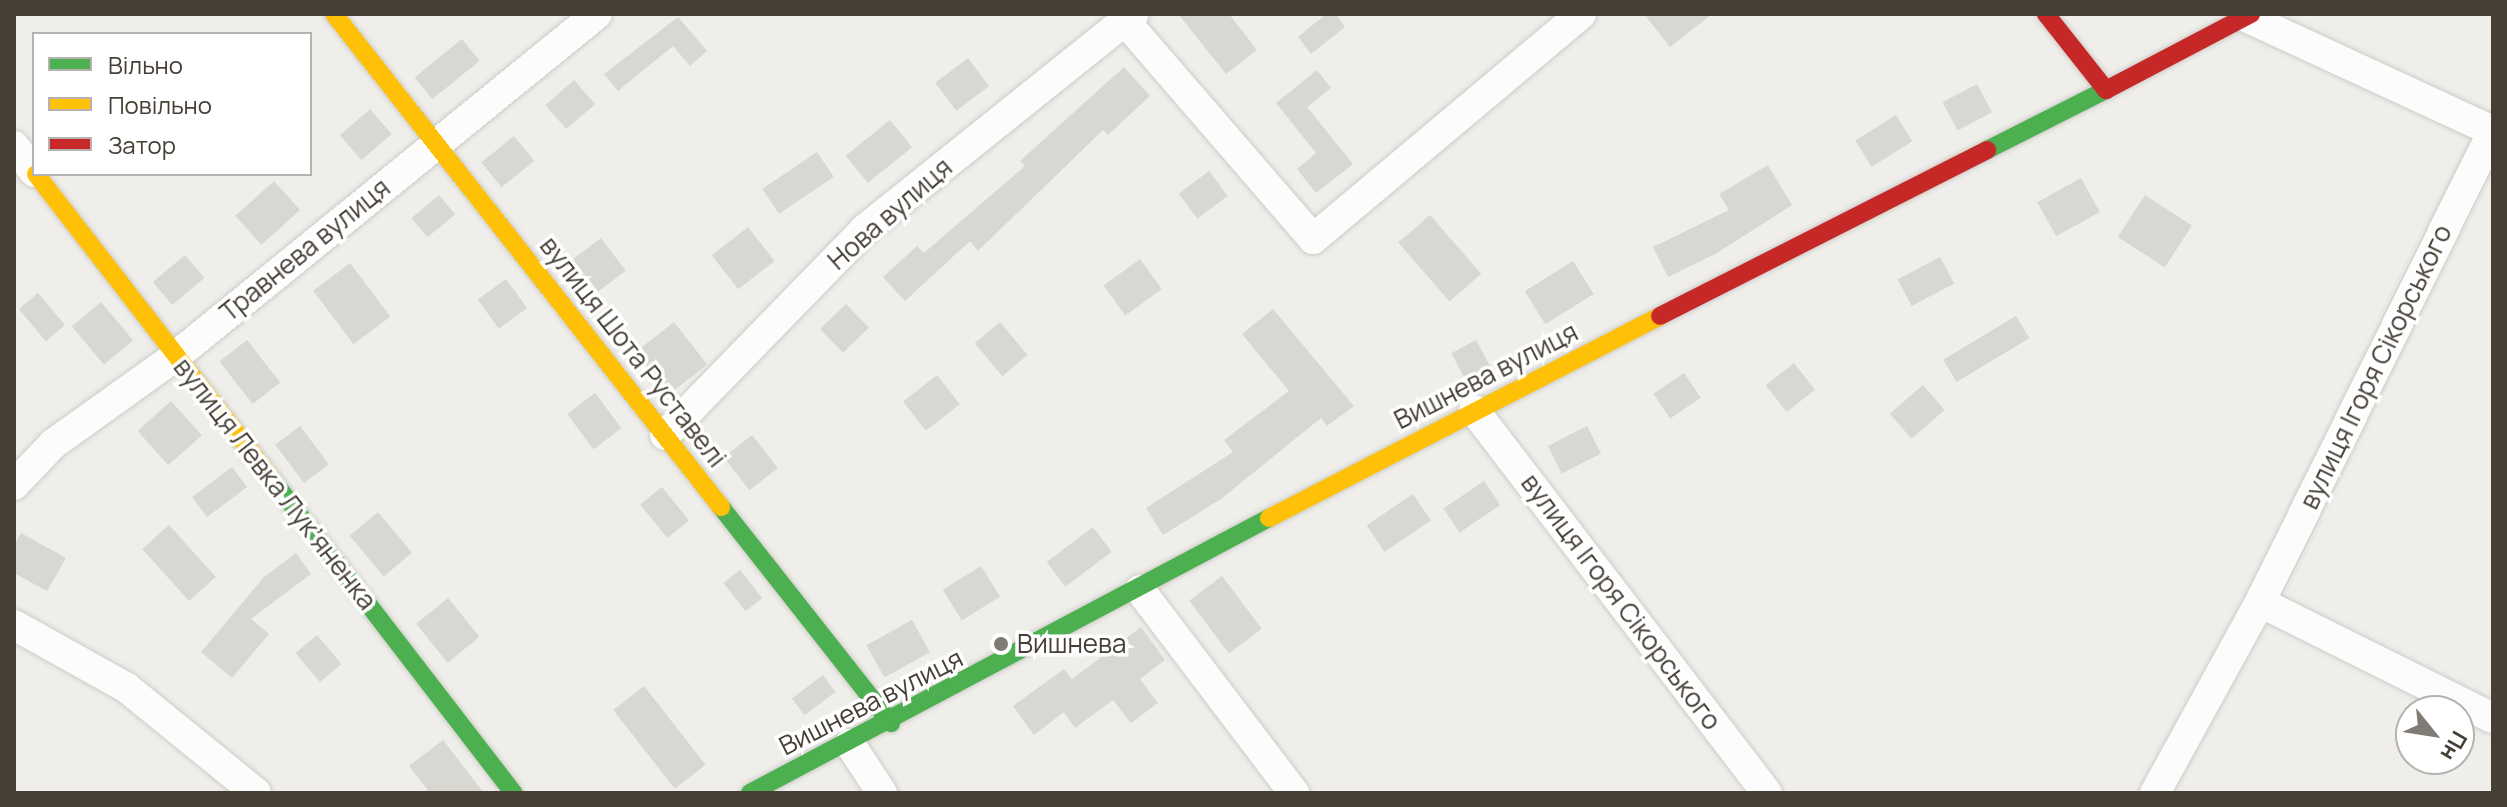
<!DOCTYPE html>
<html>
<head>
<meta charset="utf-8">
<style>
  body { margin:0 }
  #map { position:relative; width:2507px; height:807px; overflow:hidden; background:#efeeea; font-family:Manrope,sans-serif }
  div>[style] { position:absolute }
  .building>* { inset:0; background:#d9d7d2; transform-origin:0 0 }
  .roads { filter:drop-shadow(0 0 2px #cdccc7) drop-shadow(0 0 2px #cdccc7) }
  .street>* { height:30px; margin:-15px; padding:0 15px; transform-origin:15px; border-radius:15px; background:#fdfcfc }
  .fast>* { height:18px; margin:-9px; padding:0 9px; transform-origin:9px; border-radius:9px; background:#4caf50 }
  .slow>* { height:18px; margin:-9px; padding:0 9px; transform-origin:9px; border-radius:9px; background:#ffc107 }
  .jam>* { height:18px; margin:-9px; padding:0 9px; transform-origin:9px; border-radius:9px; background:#c62828 }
  .dots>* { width:22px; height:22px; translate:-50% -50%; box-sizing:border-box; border:4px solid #fff; border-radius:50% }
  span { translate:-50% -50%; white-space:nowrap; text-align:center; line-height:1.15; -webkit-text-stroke:7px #fff; paint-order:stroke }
  .street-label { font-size:26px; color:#453f36 }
  .poi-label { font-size:26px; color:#453f36 }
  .left { translate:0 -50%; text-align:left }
  .frame { position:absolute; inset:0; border:16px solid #453f36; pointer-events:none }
  .legend { position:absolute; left:32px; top:32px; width:280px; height:144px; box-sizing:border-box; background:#fff; border:2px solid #b5b2af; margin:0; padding:10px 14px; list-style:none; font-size:24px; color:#453f36 }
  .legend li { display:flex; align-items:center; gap:16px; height:40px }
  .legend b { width:40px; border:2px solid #b5b2af }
  .north { position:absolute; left:2395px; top:695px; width:80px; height:80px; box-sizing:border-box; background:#fff; border:2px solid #b5b2af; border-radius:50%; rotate:120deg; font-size:22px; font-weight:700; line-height:32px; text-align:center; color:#453f36 }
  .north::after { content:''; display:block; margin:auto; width:28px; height:36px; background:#807c75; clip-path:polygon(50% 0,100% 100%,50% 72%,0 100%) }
</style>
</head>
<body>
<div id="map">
  <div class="building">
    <i style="clip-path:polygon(1178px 14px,1229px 14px,1257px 50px,1226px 74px)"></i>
    <i style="clip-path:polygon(1326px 14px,1336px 14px,1345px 27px,1311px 54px,1298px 37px)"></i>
    <i style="clip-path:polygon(1644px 14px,1712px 14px,1670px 47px)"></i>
    <i style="clip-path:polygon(678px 17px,707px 51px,690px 66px,673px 46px,618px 91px,604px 74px)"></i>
    <i style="left:462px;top:39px;width:28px;height:61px;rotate:51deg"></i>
    <i style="left:968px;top:58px;width:35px;height:41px;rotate:53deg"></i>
    <i style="clip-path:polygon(1124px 67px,1150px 96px,1108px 135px,1103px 130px,978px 251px,970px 241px,905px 301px,883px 277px,917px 246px,924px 253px,1025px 166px,1020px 161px)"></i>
    <i style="clip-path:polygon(1317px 70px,1331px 88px,1307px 107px,1353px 164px,1316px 193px,1297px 169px,1316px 153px,1276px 103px)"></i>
    <i style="left:574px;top:80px;width:32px;height:38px;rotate:49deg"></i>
    <i style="left:1977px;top:84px;width:32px;height:39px;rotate:62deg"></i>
    <i style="left:370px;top:109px;width:33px;height:40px;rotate:49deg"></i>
    <i style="left:1896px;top:115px;width:31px;height:48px;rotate:58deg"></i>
    <i style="left:890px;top:120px;width:35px;height:57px;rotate:51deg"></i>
    <i style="left:514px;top:136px;width:32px;height:42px;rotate:51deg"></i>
    <i style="left:817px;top:152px;width:30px;height:66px;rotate:56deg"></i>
    <i style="clip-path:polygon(1768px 165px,1792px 205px,1717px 253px,1668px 277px,1653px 247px,1729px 210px,1719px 194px)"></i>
    <i style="left:1209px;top:171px;width:31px;height:38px;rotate:53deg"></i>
    <i style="left:2081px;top:178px;width:39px;height:50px;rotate:61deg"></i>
    <i style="left:274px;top:181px;width:39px;height:52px;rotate:48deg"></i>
    <i style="left:439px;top:195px;width:25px;height:36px;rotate:50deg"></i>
    <i style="left:2145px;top:195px;width:56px;height:50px;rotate:33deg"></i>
    <i style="left:1430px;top:215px;width:78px;height:42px;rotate:49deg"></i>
    <i style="left:748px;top:227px;width:43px;height:46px;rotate:52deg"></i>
    <i style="left:601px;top:238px;width:41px;height:39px;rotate:53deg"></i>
    <i style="left:185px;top:255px;width:30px;height:42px;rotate:50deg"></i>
    <i style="left:1940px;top:257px;width:30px;height:48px;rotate:62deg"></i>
    <i style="left:1140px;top:259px;width:37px;height:45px;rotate:54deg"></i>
    <i style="left:1573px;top:261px;width:39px;height:57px;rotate:58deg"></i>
    <i style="left:350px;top:263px;width:67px;height:46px;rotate:53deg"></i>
    <i style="left:506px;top:279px;width:36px;height:35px;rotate:54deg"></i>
    <i style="left:38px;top:293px;width:42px;height:25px;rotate:50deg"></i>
    <i style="left:101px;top:302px;width:50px;height:38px;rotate:50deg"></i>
    <i style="left:846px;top:304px;width:33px;height:36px;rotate:46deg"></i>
    <i style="clip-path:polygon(1273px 309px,1354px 406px,1327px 426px,1321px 418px,1221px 499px,1163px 535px,1146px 508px,1233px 452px,1224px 440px,1289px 391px,1242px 334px)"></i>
    <i style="left:2016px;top:316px;width:26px;height:85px;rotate:59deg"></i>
    <i style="left:674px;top:322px;width:54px;height:49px;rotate:52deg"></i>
    <i style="left:1000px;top:322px;width:43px;height:33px;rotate:50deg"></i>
    <i style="left:247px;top:340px;width:54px;height:35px;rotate:52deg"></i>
    <i style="left:1476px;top:340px;width:32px;height:28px;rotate:62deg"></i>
    <i style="left:1794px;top:363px;width:34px;height:36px;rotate:52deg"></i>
    <i style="left:1684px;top:373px;width:30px;height:37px;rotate:56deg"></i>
    <i style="left:937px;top:375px;width:37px;height:43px;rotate:52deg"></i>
    <i style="left:1923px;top:385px;width:33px;height:44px;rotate:49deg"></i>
    <i style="left:595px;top:393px;width:44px;height:35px;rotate:53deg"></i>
    <i style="left:171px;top:401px;width:46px;height:45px;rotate:48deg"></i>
    <i style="left:300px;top:426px;width:48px;height:31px;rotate:53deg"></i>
    <i style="left:1587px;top:426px;width:31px;height:44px;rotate:63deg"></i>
    <i style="left:752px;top:435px;width:42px;height:36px;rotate:52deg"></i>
    <i style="left:232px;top:467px;width:25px;height:50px;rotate:53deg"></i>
    <i style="left:1484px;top:481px;width:29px;height:49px;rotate:56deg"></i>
    <i style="left:662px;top:487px;width:43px;height:28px;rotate:51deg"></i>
    <i style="left:1413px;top:494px;width:32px;height:56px;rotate:56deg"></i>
    <i style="left:378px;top:512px;width:53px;height:37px;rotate:50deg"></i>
    <i style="left:169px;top:525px;width:70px;height:36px;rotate:48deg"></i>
    <i style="left:1093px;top:527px;width:31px;height:58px;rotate:53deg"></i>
    <i style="clip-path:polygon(21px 533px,66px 558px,47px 591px,14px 573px,14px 546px)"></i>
    <i style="clip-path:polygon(296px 553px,311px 574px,251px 619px,269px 634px,232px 678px,201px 652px,264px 577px)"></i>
    <i style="left:981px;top:566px;width:36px;height:45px;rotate:58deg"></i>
    <i style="left:740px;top:570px;width:36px;height:21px;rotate:52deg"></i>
    <i style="left:1222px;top:576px;width:66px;height:41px;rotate:53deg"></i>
    <i style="left:448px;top:598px;width:50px;height:41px;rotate:51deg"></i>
    <i style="left:912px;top:620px;width:37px;height:52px;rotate:61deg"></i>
    <i style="clip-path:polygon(1141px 627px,1165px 660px,1140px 679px,1158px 703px,1131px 723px,1113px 700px,1075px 728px,1064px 712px,1034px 735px,1013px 706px,1064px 669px,1072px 679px)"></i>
    <i style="left:317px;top:635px;width:38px;height:28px;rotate:50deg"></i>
    <i style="left:823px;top:675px;width:21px;height:39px;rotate:53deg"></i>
    <i style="left:644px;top:686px;width:100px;height:39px;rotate:52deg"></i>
    <i style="clip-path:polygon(443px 740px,484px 793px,430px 793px,409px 766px)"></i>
  </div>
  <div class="roads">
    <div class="street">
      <i style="left:2246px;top:17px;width:272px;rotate:24.8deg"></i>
      <i style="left:1125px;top:21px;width:288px;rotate:49.2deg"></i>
      <i style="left:1313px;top:239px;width:350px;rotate:-40deg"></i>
      <i style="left:14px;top:146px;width:33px;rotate:52deg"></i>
      <i style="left:1474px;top:410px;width:482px;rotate:52.6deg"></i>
      <i style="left:665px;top:435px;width:287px;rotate:-45.8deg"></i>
      <i style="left:865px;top:229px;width:344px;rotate:-38.7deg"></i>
      <i style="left:14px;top:485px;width:57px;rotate:-46.4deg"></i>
      <i style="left:53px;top:444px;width:151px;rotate:-35.6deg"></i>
      <i style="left:176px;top:356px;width:542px;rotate:-39.09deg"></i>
      <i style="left:1140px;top:590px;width:255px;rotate:52.8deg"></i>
      <i style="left:2260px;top:602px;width:260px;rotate:26.5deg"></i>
      <i style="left:14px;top:625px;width:129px;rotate:29.1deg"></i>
      <i style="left:127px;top:688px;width:166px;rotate:39.1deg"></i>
      <i style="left:850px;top:744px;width:59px;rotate:56.9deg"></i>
      <i style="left:2155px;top:793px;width:218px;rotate:-61.2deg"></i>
      <i style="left:2260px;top:602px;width:525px;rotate:-63.68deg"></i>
    </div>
    <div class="fast">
      <i style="left:1987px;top:150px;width:133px;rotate:-26.8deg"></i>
      <i style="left:271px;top:478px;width:398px;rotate:52.4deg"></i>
      <i style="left:721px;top:507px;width:275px;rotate:51.8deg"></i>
      <i style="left:750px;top:793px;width:587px;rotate:-27.92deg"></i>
    </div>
    <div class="slow">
      <i style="left:334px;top:14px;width:627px;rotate:51.87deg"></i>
      <i style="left:36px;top:174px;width:384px;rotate:52.3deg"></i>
      <i style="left:1269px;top:518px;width:440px;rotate:-27.3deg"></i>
    </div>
    <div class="jam">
      <i style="left:2046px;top:14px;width:97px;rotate:51.7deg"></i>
      <i style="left:2106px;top:90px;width:164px;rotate:-27.7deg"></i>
      <i style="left:1660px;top:316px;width:367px;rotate:-26.9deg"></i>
    </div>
  </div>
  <div class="dots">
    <i style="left:1001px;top:644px;background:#807c75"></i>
  </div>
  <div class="street-label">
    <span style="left:890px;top:214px;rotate:-41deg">Нова вулиця</span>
    <span style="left:305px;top:250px;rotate:-39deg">Травнева вулиця</span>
    <span style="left:633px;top:352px;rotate:52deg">вулиця Шота Руставелі</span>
    <span style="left:2376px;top:367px;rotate:-64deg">вулиця Ігоря Сікорського</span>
    <span style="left:1486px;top:376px;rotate:-27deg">Вишнева вулиця</span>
    <span style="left:275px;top:484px;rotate:52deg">вулиця Левка Лукʼяненка</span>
    <span style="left:1621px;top:602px;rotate:53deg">вулиця Ігоря Сікорського</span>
    <span style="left:871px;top:702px;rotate:-27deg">Вишнева вулиця</span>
  </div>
  <div class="poi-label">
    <span class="left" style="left:1017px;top:644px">Вишнева</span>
  </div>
  <div class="frame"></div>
  <ul class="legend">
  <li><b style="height:10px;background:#4caf50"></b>Вільно</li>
  <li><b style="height:10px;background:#ffc107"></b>Повільно</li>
  <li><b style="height:10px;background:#c62828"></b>Затор</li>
  </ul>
  <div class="north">Пн</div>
</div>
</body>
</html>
